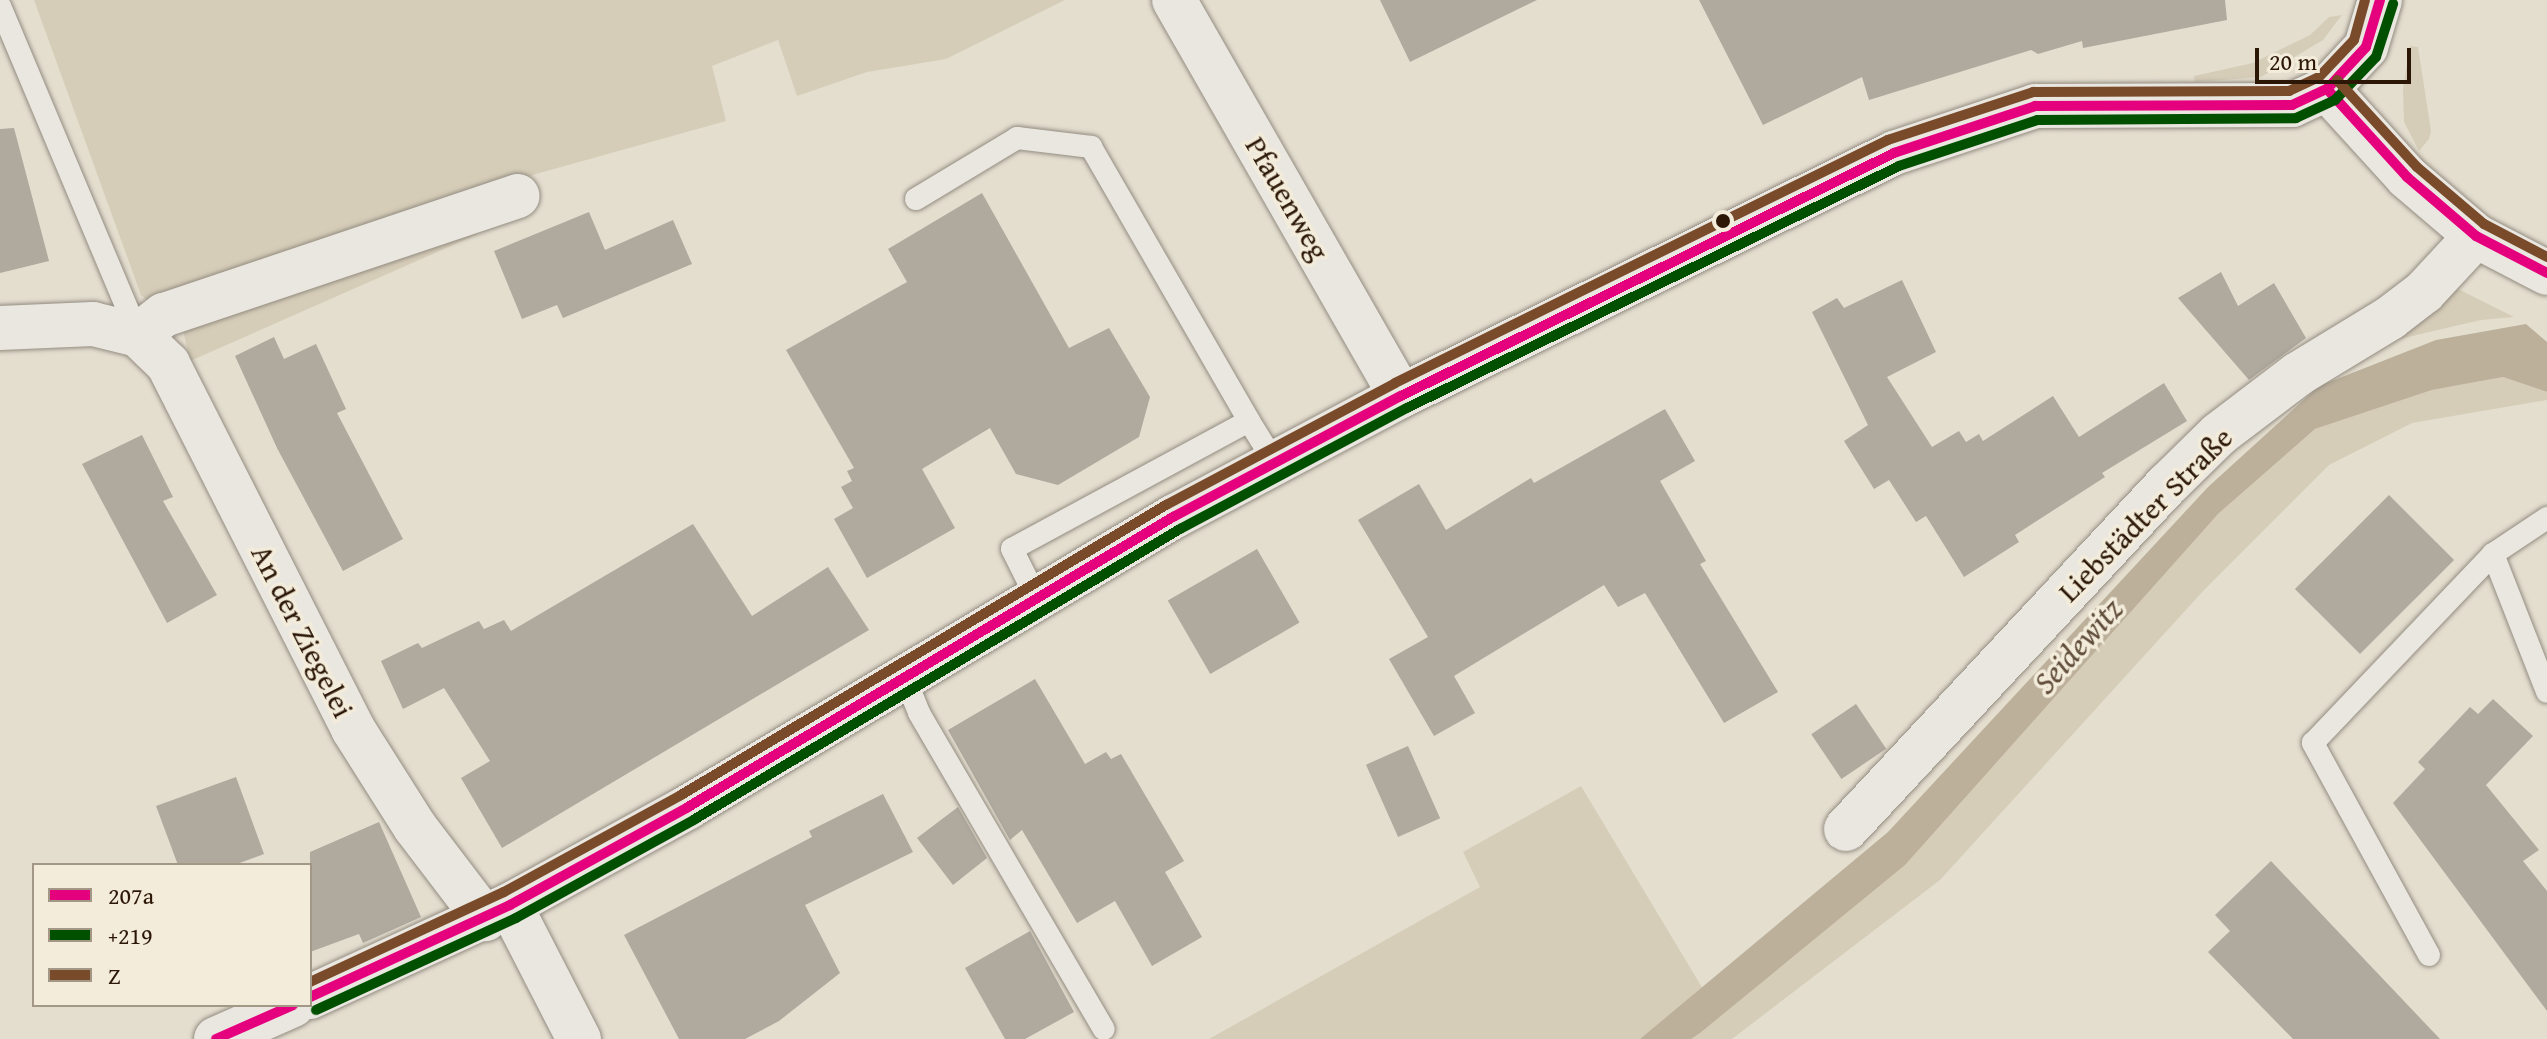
<!DOCTYPE html>
<html>
<head>
<meta charset="utf-8">
<style>
  body { margin:0 }
  #map { position:relative; width:2547px; height:1039px; overflow:hidden; background:#e4decf; font-family:"Gentium Book Plus",serif }
  div>[style] { position:absolute }
  .green>* { inset:0; background:#d6cdb8 }
  .water>* { inset:0; background:#bcb09b }
  .building>* { inset:0; background:#afa99e; transform-origin:0 0 }
  .roads { filter:drop-shadow(0 0 2px #938c81) drop-shadow(0 0 2px #938c81) }
  .service>* { height:22px; margin:-11px; padding:0 11px; transform-origin:11px; border-radius:11px; background:#eae7e0 }
  .minor>* { height:44px; margin:-22px; padding:0 22px; transform-origin:22px; border-radius:22px; background:#eae7e0 }
  .secondary>* { height:44px; margin:-22px; padding:0 22px; transform-origin:22px; border-radius:22px; background:#eae7e0 }
  .bus-1>* { height:10px; margin:-5px; padding:0 5px; transform-origin:5px; border-radius:5px; background:#e5007d }
  .bus-2>* { height:10px; margin:-5px; padding:0 5px; transform-origin:5px; border-radius:5px; background:#005000 }
  .bus-3>* { height:10px; margin:-5px; padding:0 5px; transform-origin:5px; border-radius:5px; background:#7a4b2a }
  .dots>* { width:22px; height:22px; translate:-50% -50%; box-sizing:border-box; border:4px solid #f3ecdb; border-radius:50% }
  span { translate:-50% -50%; white-space:nowrap; text-align:center; line-height:1.15; -webkit-text-stroke:7px #f3ecdb; paint-order:stroke }
  .street-label { font-size:30px; color:#2c1706 }
  .water-label { font-size:32px; color:#5f4c39; font-style:italic }
  .legend { position:absolute; left:32px; top:863px; width:280px; height:144px; box-sizing:border-box; background:#f3ecdb; border:2px solid #a39786; margin:0; padding:10px 14px; list-style:none; font-size:24px; color:#2c1706 }
  .legend li { display:flex; align-items:center; gap:16px; height:40px }
  .legend b { width:40px; border:2px solid #a39786 }
  .scale { position:absolute; left:2255px; top:48px; width:156px; height:36px; box-sizing:border-box; border:4px solid #2c1706; border-top:0; padding-left:10px; font-size:24px; line-height:28px; white-space:nowrap; color:#2c1706; -webkit-text-stroke:6px #f3ecdb; paint-order:stroke }
</style>
</head>
<body>
<div id="map">
  <div class="green">
    <i style="clip-path:polygon(34px 0,1065px 0,946px 59px,867px 72px,797px 96px,778px 40px,712px 66px,726px 121px,536px 174px,156px 307px,141px 295px)"></i>
    <i style="clip-path:polygon(2342px 15px,2323px 40px,2261px 77px,2195px 82px,2194px 76px,2253px 63px,2310px 35px,2329px 17px)"></i>
    <i style="clip-path:polygon(2410px 46px,2418px 47px,2431px 131px,2429px 139px,2419px 151px,2404px 122px,2403px 89px)"></i>
    <i style="clip-path:polygon(468px 227px,478px 234px,190px 361px,183px 330px)"></i>
    <i style="clip-path:polygon(2458px 289px,2514px 317px,2481px 320px,2378px 344px)"></i>
    <i style="clip-path:polygon(2503px 377px,2547px 392px,2547px 400px,2412px 423px,2329px 465px,2204px 590px,1940px 880px,1732px 1039px,1691px 1039px,2218px 514px,2315px 429px,2432px 390px)"></i>
    <i style="clip-path:polygon(1581px 786px,1703px 989px,1640px 1039px,1209px 1039px,1480px 887px,1463px 852px)"></i>
  </div>
  <div class="water">
    <i style="clip-path:polygon(2526px 324px,2547px 342px,2547px 392px,2503px 377px,2432px 390px,2315px 429px,2218px 514px,1905px 865px,1700px 1033px,1691px 1039px,1640px 1039px,1888px 832px,2208px 487px,2319px 386px,2436px 340px)"></i>
  </div>
  <div class="building">
    <i style="clip-path:polygon(1380px 0,1537px 0,1410px 62px)"></i>
    <i style="clip-path:polygon(1699px 0,2225px 0,2227px 20px,2083px 48px,2082px 41px,2038px 54px,2031px 50px,1869px 100px,1862px 77px,1763px 125px)"></i>
    <i style="clip-path:polygon(14px 128px,49px 261px,0 273px,0 129px)"></i>
    <i style="clip-path:polygon(982px 193px,1069px 348px,1109px 328px,1150px 397px,1139px 437px,1058px 485px,1016px 474px,990px 428px,922px 469px,955px 528px,867px 578px,834px 519px,853px 508px,841px 487px,852px 481px,847px 471px,854px 468px,786px 350px,907px 282px,888px 249px)"></i>
    <i style="clip-path:polygon(589px 212px,605px 250px,673px 220px,692px 264px,563px 318px,557px 305px,522px 319px,494px 251px)"></i>
    <i style="clip-path:polygon(2221px 272px,2238px 306px,2274px 283px,2306px 338px,2249px 380px,2178px 298px)"></i>
    <i style="clip-path:polygon(1902px 280px,1936px 352px,1887px 377px,1932px 447px,1959px 431px,1966px 442px,1979px 434px,1983px 441px,2053px 396px,2079px 437px,2164px 383px,2187px 421px,2102px 473px,2105px 477px,2015px 535px,2019px 542px,1964px 577px,1926px 516px,1916px 522px,1889px 480px,1874px 489px,1844px 441px,1868px 425px,1812px 312px,1837px 298px,1844px 308px)"></i>
    <i style="clip-path:polygon(274px 337px,284px 359px,316px 344px,346px 409px,337px 413px,403px 539px,343px 571px,277px 448px,235px 356px)"></i>
    <i style="clip-path:polygon(1665px 409px,1695px 461px,1660px 481px,1706px 561px,1700px 564px,1778px 692px,1724px 723px,1645px 593px,1618px 607px,1604px 585px,1454px 676px,1475px 713px,1434px 736px,1389px 659px,1428px 637px,1358px 520px,1419px 484px,1446px 530px,1531px 478px,1534px 483px)"></i>
    <i style="clip-path:polygon(142px 435px,173px 497px,163px 501px,217px 595px,167px 623px,82px 464px)"></i>
    <i style="left:2389px;top:495px;width:92px;height:133px;rotate:45deg"></i>
    <i style="clip-path:polygon(693px 524px,752px 616px,828px 567px,869px 630px,502px 848px,461px 778px,490px 761px,444px 688px,403px 709px,381px 661px,418px 643px,422px 648px,479px 621px,484px 629px,504px 620px,511px 631px)"></i>
    <i style="left:1257px;top:549px;width:85px;height:103px;rotate:60deg"></i>
    <i style="clip-path:polygon(1035px 679px,1085px 764px,1106px 752px,1111px 759px,1121px 754px,1184px 861px,1165px 872px,1202px 937px,1152px 966px,1115px 901px,1077px 923px,1022px 830px,1010px 840px,948px 730px)"></i>
    <i style="clip-path:polygon(2493px 699px,2533px 736px,2486px 785px,2539px 850px,2523px 861px,2547px 891px,2547px 1011px,2393px 803px,2425px 769px,2418px 762px,2470px 707px,2478px 714px)"></i>
    <i style="left:1856px;top:704px;width:54px;height:54px;rotate:56deg"></i>
    <i style="left:1408px;top:746px;width:79px;height:46px;rotate:66deg"></i>
    <i style="clip-path:polygon(236px 777px,264px 854px,234px 865px,178px 865px,156px 806px)"></i>
    <i style="clip-path:polygon(883px 794px,913px 852px,805px 905px,840px 973px,779px 1021px,745px 1039px,679px 1039px,624px 935px,812px 837px,809px 831px)"></i>
    <i style="clip-path:polygon(958px 807px,987px 858px,953px 885px,917px 838px)"></i>
    <i style="clip-path:polygon(379px 822px,421px 917px,363px 943px,359px 934px,310px 952px,310px 852px)"></i>
    <i style="clip-path:polygon(2271px 861px,2440px 1039px,2293px 1039px,2208px 952px,2230px 931px,2215px 915px)"></i>
    <i style="clip-path:polygon(1030px 931px,1074px 1012px,1025px 1039px,1005px 1039px,965px 968px)"></i>
  </div>
  <div class="roads">
    <div class="service">
      <i style="left:0;top:6px;width:357px;rotate:67.2deg"></i>
      <i style="left:916px;top:199px;width:118px;rotate:-31.1deg"></i>
      <i style="left:1017px;top:138px;width:75px;rotate:6.9deg"></i>
      <i style="left:1091px;top:147px;width:316px;rotate:60deg"></i>
      <i style="left:2493px;top:554px;width:148px;rotate:68.6deg"></i>
      <i style="left:1037px;top:599px;width:56px;rotate:-116.6deg"></i>
      <i style="left:1012px;top:549px;width:269px;rotate:-28.4deg"></i>
      <i style="left:1249px;top:421px;width:49px;rotate:58.2deg"></i>
      <i style="left:905px;top:678px;width:38px;rotate:68deg"></i>
      <i style="left:919px;top:713px;width:366px;rotate:59.7deg"></i>
      <i style="left:2429px;top:955px;width:242px;rotate:-118.7deg"></i>
      <i style="left:2313px;top:743px;width:261px;rotate:-46.4deg"></i>
      <i style="left:2493px;top:554px;width:65px;rotate:-33.7deg"></i>
    </div>
    <div class="minor">
      <i style="left:1174px;top:0;width:456px;rotate:60.2deg"></i>
      <i style="left:0;top:328px;width:93px;rotate:-2.5deg"></i>
      <i style="left:93px;top:324px;width:46px;rotate:13.7deg"></i>
      <i style="left:138px;top:335px;width:42px;rotate:44deg"></i>
      <i style="left:168px;top:364px;width:409px;rotate:63.1deg"></i>
      <i style="left:353px;top:729px;width:116px;rotate:57.7deg"></i>
      <i style="left:415px;top:827px;width:116px;rotate:52.7deg"></i>
      <i style="left:138px;top:335px;width:33px;rotate:-38deg"></i>
      <i style="left:164px;top:315px;width:373px;rotate:-18.6deg"></i>
      <i style="left:1846px;top:829px;width:472px;rotate:-47deg"></i>
      <i style="left:2168px;top:484px;width:71px;rotate:-44.4deg"></i>
      <i style="left:2219px;top:434px;width:99px;rotate:-37.2deg"></i>
      <i style="left:2298px;top:374px;width:108px;rotate:-31.3deg"></i>
      <i style="left:2390px;top:318px;width:43px;rotate:-37.4deg"></i>
      <i style="left:2424px;top:292px;width:76px;rotate:-47.1deg"></i>
      <i style="left:510px;top:905px;width:151px;rotate:62.8deg"></i>
    </div>
    <div class="secondary">
      <i style="left:2327px;top:89px;width:119px;rotate:47.7deg"></i>
      <i style="left:2407px;top:177px;width:91px;rotate:40.5deg"></i>
      <i style="left:2476px;top:236px;width:80px;rotate:27.5deg"></i>
      <i style="left:310px;top:997px;width:220px;rotate:-24.7deg"></i>
      <i style="left:510px;top:905px;width:203px;rotate:-28.8deg"></i>
      <i style="left:688px;top:807px;width:565px;rotate:-30.88deg"></i>
      <i style="left:1173px;top:517px;width:258px;rotate:-28deg"></i>
      <i style="left:1401px;top:396px;width:550px;rotate:-26.24deg"></i>
      <i style="left:1894px;top:153px;width:149px;rotate:-18.4deg"></i>
      <i style="left:2035px;top:106px;width:257px;rotate:-0.2deg"></i>
      <i style="left:2292px;top:105px;width:38px;rotate:-25deg"></i>
      <i style="left:2327px;top:89px;width:57px;rotate:-47.1deg"></i>
      <i style="left:2366px;top:47px;width:49px;rotate:-73.4deg"></i>
      <i style="left:216px;top:1039px;width:84px;rotate:-23.8deg"></i>
    </div>
  </div>
  <div class="bus-1">
    <i style="left:2327px;top:89px;width:119px;rotate:47.7deg"></i>
    <i style="left:2407px;top:177px;width:91px;rotate:40.5deg"></i>
    <i style="left:2476px;top:236px;width:80px;rotate:27.5deg"></i>
    <i style="left:310px;top:997px;width:220px;rotate:-24.7deg"></i>
    <i style="left:510px;top:905px;width:203px;rotate:-28.8deg"></i>
    <i style="left:688px;top:807px;width:565px;rotate:-30.88deg"></i>
    <i style="left:1173px;top:517px;width:258px;rotate:-28deg"></i>
    <i style="left:1401px;top:396px;width:550px;rotate:-26.24deg"></i>
    <i style="left:1894px;top:153px;width:149px;rotate:-18.4deg"></i>
    <i style="left:2035px;top:106px;width:257px;rotate:-0.2deg"></i>
    <i style="left:2292px;top:105px;width:38px;rotate:-25deg"></i>
    <i style="left:2327px;top:89px;width:57px;rotate:-47.1deg"></i>
    <i style="left:2366px;top:47px;width:49px;rotate:-73.4deg"></i>
    <i style="left:216px;top:1039px;width:84px;rotate:-23.8deg"></i>
  </div>
  <div class="bus-2">
    <i style="left:316px;top:1010px;width:220px;rotate:-24.7deg"></i>
    <i style="left:516px;top:918px;width:205px;rotate:-28.9deg"></i>
    <i style="left:695px;top:819px;width:565px;rotate:-30.88deg"></i>
    <i style="left:1180px;top:529px;width:257px;rotate:-28.1deg"></i>
    <i style="left:1407px;top:408px;width:548px;rotate:-26.19deg"></i>
    <i style="left:1899px;top:166px;width:145px;rotate:-18.4deg"></i>
    <i style="left:2037px;top:120px;width:259px;rotate:-0.4deg"></i>
    <i style="left:2296px;top:118px;width:43px;rotate:-24.8deg"></i>
    <i style="left:2335px;top:100px;width:59px;rotate:-46.4deg"></i>
    <i style="left:2376px;top:57px;width:56px;rotate:-72.2deg"></i>
  </div>
  <div class="bus-3">
    <i style="left:2337px;top:80px;width:118px;rotate:47.4deg"></i>
    <i style="left:2417px;top:167px;width:88px;rotate:40.4deg"></i>
    <i style="left:2484px;top:224px;width:71px;rotate:27.6deg"></i>
    <i style="left:310px;top:982px;width:214px;rotate:-24.9deg"></i>
    <i style="left:504px;top:892px;width:202px;rotate:-28.7deg"></i>
    <i style="left:681px;top:795px;width:565px;rotate:-30.88deg"></i>
    <i style="left:1166px;top:505px;width:259px;rotate:-28deg"></i>
    <i style="left:1395px;top:383px;width:550px;rotate:-26.24deg"></i>
    <i style="left:1888px;top:140px;width:153px;rotate:-18.3deg"></i>
    <i style="left:2033px;top:92px;width:256px;rotate:-0.2deg"></i>
    <i style="left:2289px;top:91px;width:33px;rotate:-25deg"></i>
    <i style="left:2319px;top:77px;width:51px;rotate:-46.6deg"></i>
    <i style="left:2354px;top:40px;width:41px;rotate:-74.6deg"></i>
  </div>
  <div class="dots">
    <i style="left:1723px;top:221px;background:#2c1706"></i>
  </div>
  <div class="street-label">
    <span style="left:1288px;top:198px;rotate:60deg">Pfauenweg</span>
    <span style="left:2145px;top:514px;rotate:-45deg">Liebstädter Straße</span>
    <span style="left:303px;top:631px;rotate:63deg">An der Ziegelei</span>
  </div>
  <div class="water-label">
    <span style="left:2078px;top:646px;rotate:-48deg">Seidewitz</span>
  </div>
  <ul class="legend">
  <li><b style="height:10px;background:#e5007d"></b>207a</li>
  <li><b style="height:10px;background:#005000"></b>+219</li>
  <li><b style="height:10px;background:#7a4b2a"></b>Z</li>
  </ul>
  <div class="scale">20 m</div>
</div>
</body>
</html>
